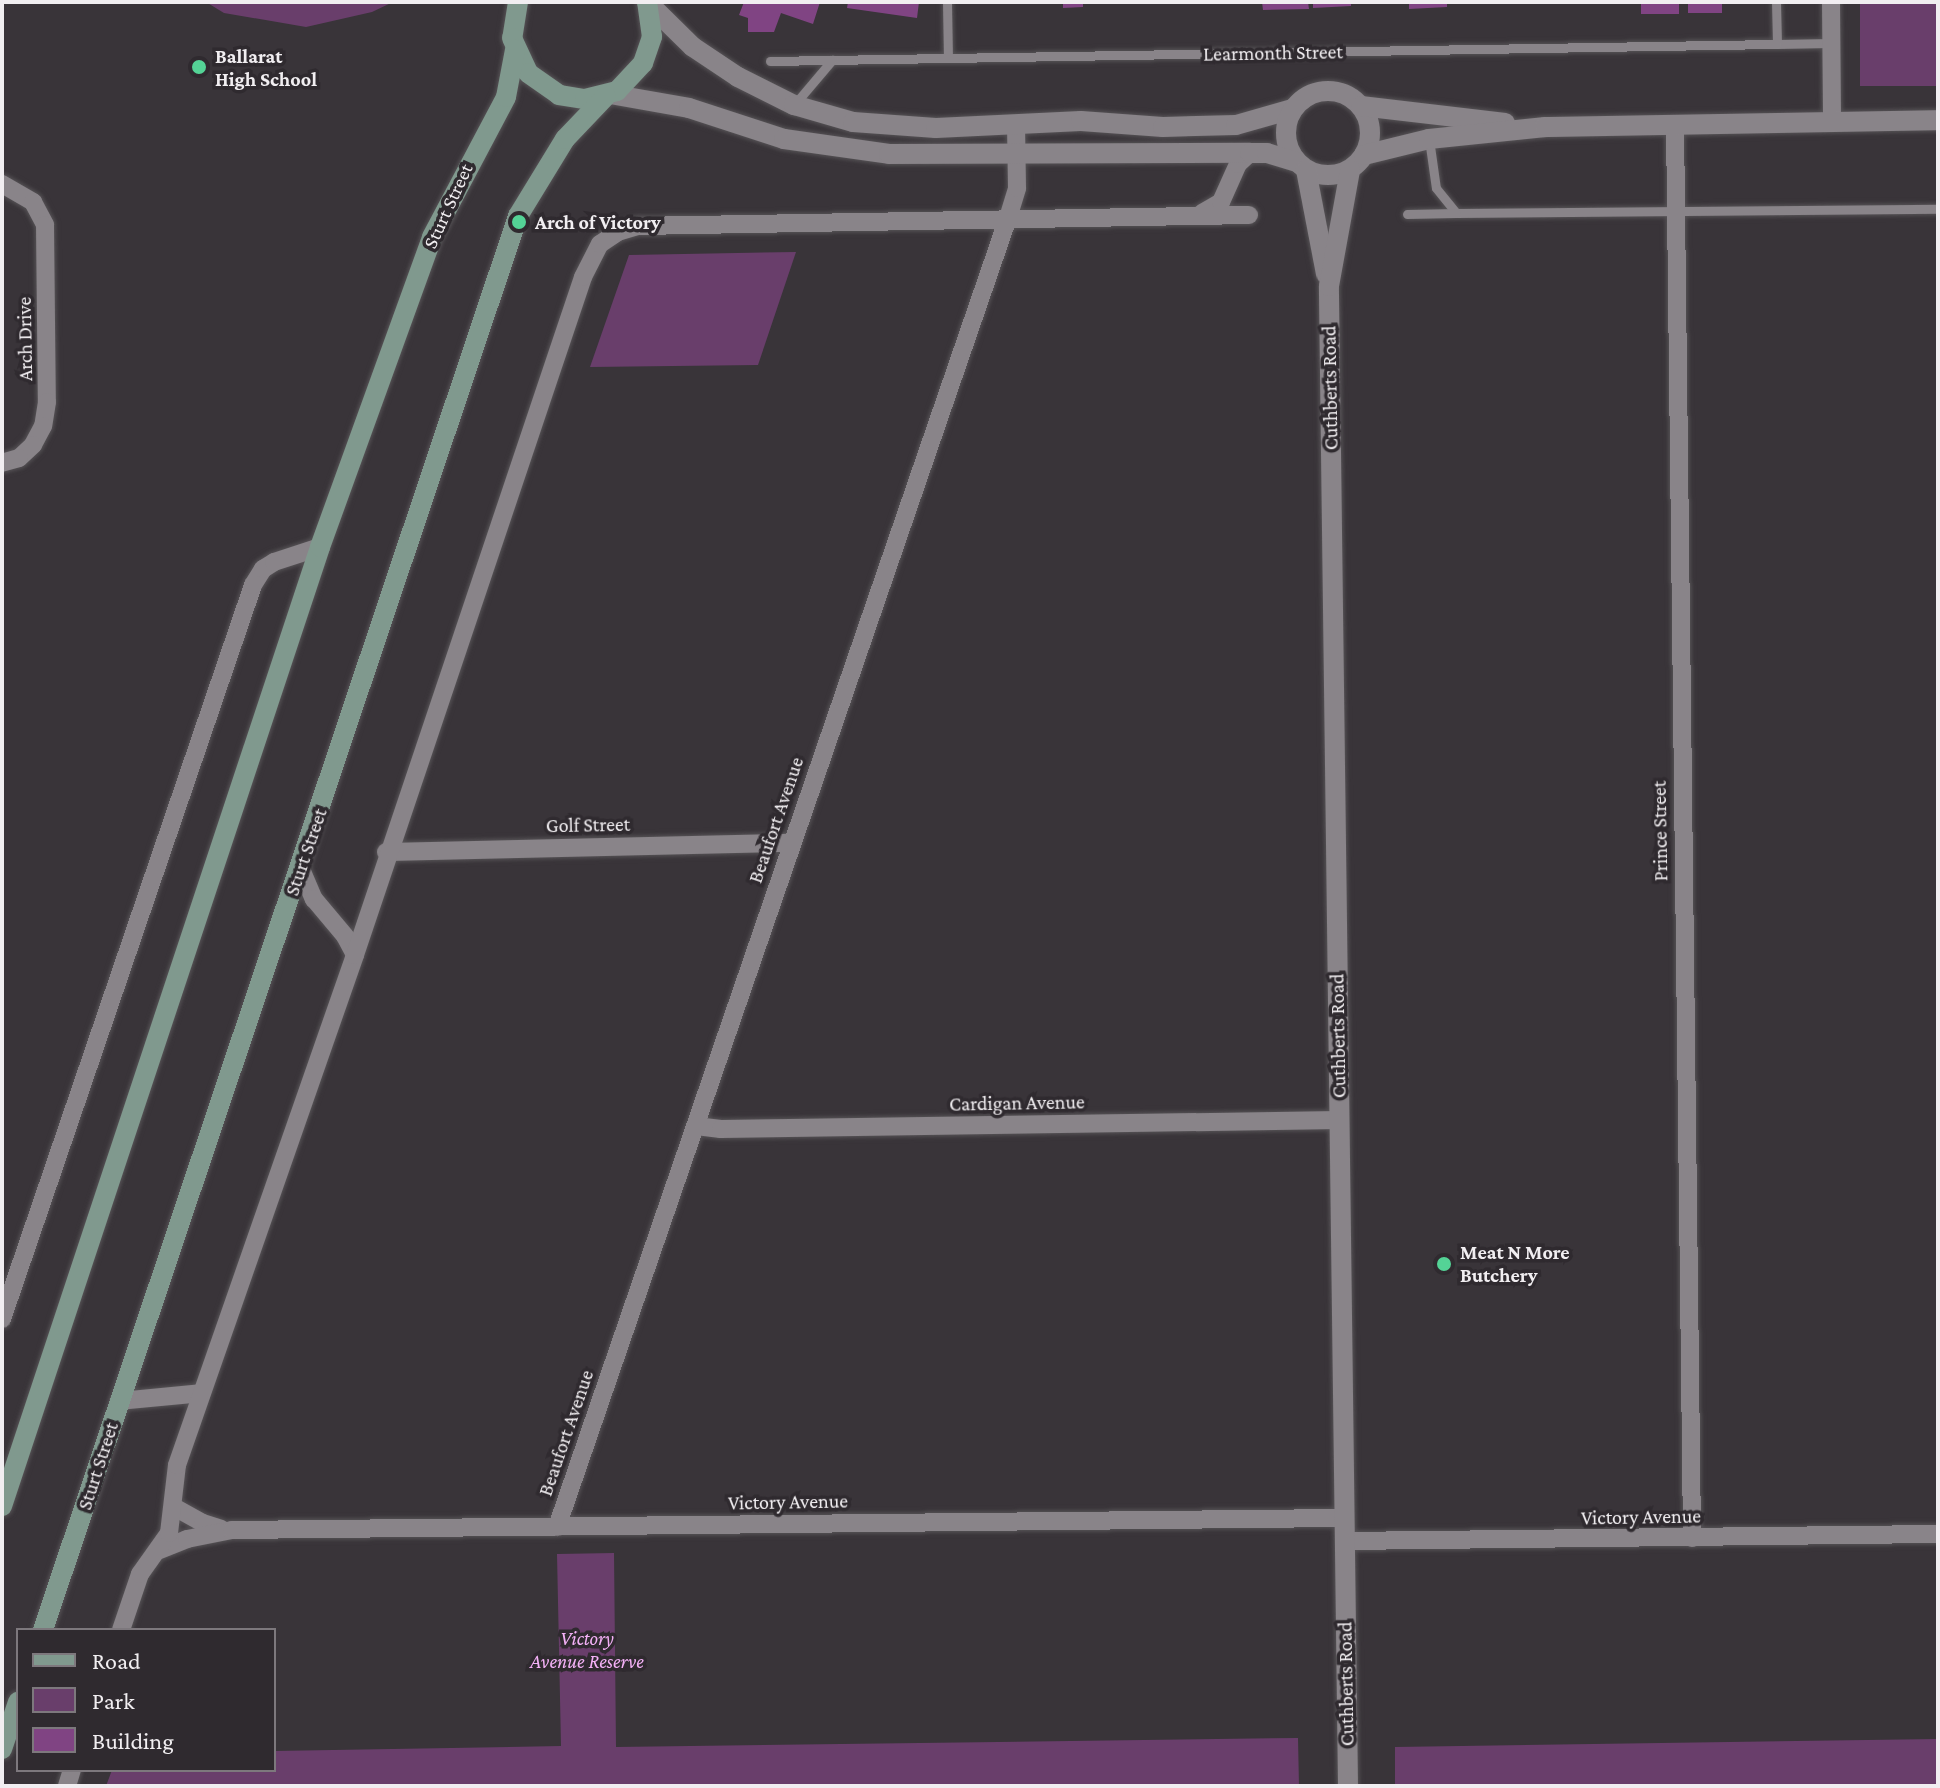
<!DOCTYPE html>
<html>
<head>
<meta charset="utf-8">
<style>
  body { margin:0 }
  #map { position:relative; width:1940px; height:1788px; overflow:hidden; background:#393439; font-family:"Crimson Pro",serif }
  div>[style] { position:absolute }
  .green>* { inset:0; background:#693e6b; transform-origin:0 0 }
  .building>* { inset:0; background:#804483; transform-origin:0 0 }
  .roads { filter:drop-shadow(0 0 2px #565356) drop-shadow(0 0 2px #565356) }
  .service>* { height:9px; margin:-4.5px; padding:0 4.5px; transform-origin:4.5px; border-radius:4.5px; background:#898489 }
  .minor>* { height:18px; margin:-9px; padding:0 9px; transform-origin:9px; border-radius:9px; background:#898489 }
  .tertiary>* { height:20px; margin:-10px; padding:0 10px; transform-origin:10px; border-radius:10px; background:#898489 }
  .tertiary>.ring { margin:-10px; padding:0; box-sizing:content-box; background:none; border:20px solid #898489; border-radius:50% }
  .secondary>* { height:20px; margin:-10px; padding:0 10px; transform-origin:10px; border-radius:10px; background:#80998e }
  .dots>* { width:22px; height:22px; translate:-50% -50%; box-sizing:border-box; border:4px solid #2f2a2f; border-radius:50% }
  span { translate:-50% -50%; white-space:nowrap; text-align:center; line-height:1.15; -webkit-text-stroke:7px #2f2a2f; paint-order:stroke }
  .street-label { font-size:20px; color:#f1eef1 }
  .poi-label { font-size:20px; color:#f1eef1; font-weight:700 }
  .left { translate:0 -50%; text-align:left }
  .park-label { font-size:20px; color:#f4b1f7; font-style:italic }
  .frame { position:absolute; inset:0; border:4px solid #f1eef1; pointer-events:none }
  .legend { position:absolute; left:16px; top:1628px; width:260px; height:144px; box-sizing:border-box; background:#2f2a2f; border:2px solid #7d787d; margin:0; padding:10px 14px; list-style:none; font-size:24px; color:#f1eef1 }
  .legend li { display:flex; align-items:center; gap:16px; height:40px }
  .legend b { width:40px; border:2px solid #7d787d }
</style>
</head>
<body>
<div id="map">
  <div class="green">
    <i style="clip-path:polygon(206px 2px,393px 2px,372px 12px,306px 27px,224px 13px)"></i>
    <i style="left:1860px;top:2px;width:78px;height:84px"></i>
    <i style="clip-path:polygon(796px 252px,758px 365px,590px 367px,629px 255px)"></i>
    <i style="clip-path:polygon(614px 1553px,616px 1747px,1298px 1738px,1299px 1786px,106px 1786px,112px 1770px,274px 1770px,274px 1751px,561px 1746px,557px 1554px)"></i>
    <i style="clip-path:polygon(1938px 1739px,1938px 1786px,1395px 1786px,1395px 1747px)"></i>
  </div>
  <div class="building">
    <i style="clip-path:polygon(744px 2px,820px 2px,813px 24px,781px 13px,774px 32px,748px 32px,748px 18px,739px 15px)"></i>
    <i style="clip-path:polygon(848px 2px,919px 2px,917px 18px,847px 8px)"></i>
    <i style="clip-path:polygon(1063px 2px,1083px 2px,1083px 7px,1063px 8px)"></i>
    <i style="clip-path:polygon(1262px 2px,1308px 2px,1309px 9px,1263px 10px)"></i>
    <i style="clip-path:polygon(1313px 2px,1351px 2px,1351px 6px,1313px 8px)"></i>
    <i style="clip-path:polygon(1409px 2px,1447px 2px,1447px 7px,1409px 9px)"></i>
    <i style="left:1641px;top:2px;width:38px;height:12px"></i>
    <i style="left:1688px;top:2px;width:34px;height:11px"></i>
  </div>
  <div class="roads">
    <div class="service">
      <i style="left:947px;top:2px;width:55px;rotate:89deg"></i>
      <i style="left:1776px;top:2px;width:42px;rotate:88.6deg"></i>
      <i style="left:1777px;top:44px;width:54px;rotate:-1.1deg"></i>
      <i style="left:770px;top:61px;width:1007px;rotate:-0.97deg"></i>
      <i style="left:794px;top:105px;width:59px;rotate:-49.8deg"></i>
      <i style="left:1429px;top:139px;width:49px;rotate:81.9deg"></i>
      <i style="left:1436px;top:188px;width:32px;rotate:51deg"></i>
      <i style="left:1456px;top:213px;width:482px;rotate:-0.5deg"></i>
      <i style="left:1407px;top:214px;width:49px;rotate:-1.2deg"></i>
    </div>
    <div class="minor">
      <i style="left:1831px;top:2px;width:120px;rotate:89.5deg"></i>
      <i style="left:1675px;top:124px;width:1414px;rotate:89.31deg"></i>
      <i style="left:2px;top:184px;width:36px;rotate:30deg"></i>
      <i style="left:33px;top:202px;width:26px;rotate:62deg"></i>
      <i style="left:45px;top:225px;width:177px;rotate:89.4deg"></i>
      <i style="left:47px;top:402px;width:24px;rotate:99deg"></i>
      <i style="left:43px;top:426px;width:21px;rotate:118deg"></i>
      <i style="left:33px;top:445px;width:19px;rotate:137deg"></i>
      <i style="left:19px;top:458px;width:18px;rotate:164deg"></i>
      <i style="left:1202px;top:213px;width:22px;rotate:-30deg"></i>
      <i style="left:1221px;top:202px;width:42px;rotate:-65.9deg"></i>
      <i style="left:1238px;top:164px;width:16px;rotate:-43deg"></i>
      <i style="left:386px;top:852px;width:406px;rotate:-1.3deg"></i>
      <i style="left:301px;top:869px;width:33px;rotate:67deg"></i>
      <i style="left:314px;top:899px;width:48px;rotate:50deg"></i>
      <i style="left:345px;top:936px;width:21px;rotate:62deg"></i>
      <i style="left:696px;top:1126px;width:25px;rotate:7deg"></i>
      <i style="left:721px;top:1129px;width:618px;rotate:-0.83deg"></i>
      <i style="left:2px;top:1319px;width:776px;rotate:-71.12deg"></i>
      <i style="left:253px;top:585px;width:19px;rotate:-58deg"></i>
      <i style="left:263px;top:569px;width:13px;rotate:-32deg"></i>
      <i style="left:274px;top:562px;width:48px;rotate:-18.1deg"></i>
      <i style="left:119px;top:1401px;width:83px;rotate:-5.5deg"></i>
      <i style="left:174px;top:1507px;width:33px;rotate:29deg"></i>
      <i style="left:203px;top:1523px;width:19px;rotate:18deg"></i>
      <i style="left:557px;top:1527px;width:1385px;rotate:-70.99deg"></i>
      <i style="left:1008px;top:218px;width:31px;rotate:-73deg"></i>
      <i style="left:1017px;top:188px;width:64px;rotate:-90.9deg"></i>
      <i style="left:1345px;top:1541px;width:593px;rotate:-0.68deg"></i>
      <i style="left:160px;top:1550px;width:29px;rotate:-22deg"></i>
      <i style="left:187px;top:1539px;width:46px;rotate:-11.3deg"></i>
      <i style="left:232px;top:1530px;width:1112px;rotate:-0.62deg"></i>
      <i style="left:121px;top:1630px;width:59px;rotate:-71.3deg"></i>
      <i style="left:140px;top:1574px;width:50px;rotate:-54.7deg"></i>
      <i style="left:169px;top:1533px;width:68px;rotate:-83.3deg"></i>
      <i style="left:177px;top:1465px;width:540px;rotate:-70.76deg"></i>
      <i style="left:355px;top:955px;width:715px;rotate:-71.41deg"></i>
      <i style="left:583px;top:277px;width:37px;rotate:-63deg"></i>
      <i style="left:600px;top:244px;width:22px;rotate:-34deg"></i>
      <i style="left:618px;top:232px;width:21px;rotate:-17deg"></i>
      <i style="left:638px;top:226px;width:611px;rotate:-1.03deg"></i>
      <i style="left:67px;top:1786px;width:17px;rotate:-73deg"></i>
    </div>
    <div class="tertiary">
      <i style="left:647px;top:2px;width:64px;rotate:44.4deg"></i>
      <i style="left:693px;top:47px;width:54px;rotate:33.7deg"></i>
      <i style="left:738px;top:77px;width:63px;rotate:26.6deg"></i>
      <i style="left:794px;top:105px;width:61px;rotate:16.1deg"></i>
      <i style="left:853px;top:122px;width:83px;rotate:4.1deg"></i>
      <i style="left:936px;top:128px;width:145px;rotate:-2.8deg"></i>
      <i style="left:1081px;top:121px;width:82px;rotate:4.2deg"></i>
      <i style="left:1163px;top:127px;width:73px;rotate:-1.6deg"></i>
      <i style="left:1236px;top:125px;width:58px;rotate:-15.9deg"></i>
      <i class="ring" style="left:1286px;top:91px;width:64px;height:64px"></i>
      <i style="left:610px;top:94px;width:80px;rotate:10deg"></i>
      <i style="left:689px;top:108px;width:100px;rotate:18.1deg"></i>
      <i style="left:784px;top:139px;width:106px;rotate:8.1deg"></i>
      <i style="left:889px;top:154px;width:361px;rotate:-0.2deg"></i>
      <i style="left:1250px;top:153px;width:17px"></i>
      <i style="left:1267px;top:153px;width:30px;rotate:17deg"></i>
      <i style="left:1361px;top:106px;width:145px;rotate:6.7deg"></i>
      <i style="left:1364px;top:155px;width:67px;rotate:-13.8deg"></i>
      <i style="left:1429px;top:139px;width:117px;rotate:-5.9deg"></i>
      <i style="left:1545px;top:127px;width:393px;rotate:-1deg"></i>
      <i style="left:1306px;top:170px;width:106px;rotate:79.1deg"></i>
      <i style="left:1348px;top:1786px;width:1500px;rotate:-90.73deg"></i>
      <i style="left:1329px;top:286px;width:118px;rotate:-79.7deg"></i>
    </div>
    <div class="secondary">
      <i style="left:518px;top:2px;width:36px;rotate:99deg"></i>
      <i style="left:512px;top:38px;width:38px;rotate:65deg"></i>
      <i style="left:528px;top:73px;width:38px;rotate:35deg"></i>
      <i style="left:559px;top:95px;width:26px;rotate:9deg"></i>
      <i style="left:585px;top:99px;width:33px;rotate:-14deg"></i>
      <i style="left:617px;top:91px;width:38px;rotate:-47deg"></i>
      <i style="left:643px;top:63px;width:28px;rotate:-71deg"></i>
      <i style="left:652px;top:37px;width:35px;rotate:-98deg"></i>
      <i style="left:2px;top:1506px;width:1010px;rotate:-71.65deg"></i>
      <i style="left:320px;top:547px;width:330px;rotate:-70.1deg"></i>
      <i style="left:432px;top:237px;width:158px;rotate:-62.1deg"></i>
      <i style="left:506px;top:97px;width:48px;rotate:-79.2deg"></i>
      <i style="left:43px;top:1630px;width:1492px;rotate:-71.43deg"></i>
      <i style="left:518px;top:216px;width:90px;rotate:-58.6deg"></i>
      <i style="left:565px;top:139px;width:59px;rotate:-46.4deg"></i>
      <i style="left:2px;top:1749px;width:50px;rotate:-71.2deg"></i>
    </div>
  </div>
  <div class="dots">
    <i style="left:199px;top:67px;background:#54d396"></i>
    <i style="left:519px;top:222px;background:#54d396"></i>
    <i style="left:1444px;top:1264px;background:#54d396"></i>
  </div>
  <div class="street-label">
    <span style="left:1273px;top:53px;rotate:-1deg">Learmonth Street</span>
    <span style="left:448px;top:206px;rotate:-65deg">Sturt Street</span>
    <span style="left:25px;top:339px;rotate:-91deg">Arch Drive</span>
    <span style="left:1330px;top:388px;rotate:-91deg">Cuthberts Road</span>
    <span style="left:776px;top:820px;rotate:-71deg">Beaufort Avenue</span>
    <span style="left:588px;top:825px;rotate:-1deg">Golf Street</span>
    <span style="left:1660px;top:831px;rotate:-91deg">Prince Street</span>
    <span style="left:306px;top:852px;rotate:-71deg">Sturt Street</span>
    <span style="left:1338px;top:1036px;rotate:-91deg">Cuthberts Road</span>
    <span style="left:1017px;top:1103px;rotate:-1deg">Cardigan Avenue</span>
    <span style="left:566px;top:1433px;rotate:-71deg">Beaufort Avenue</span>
    <span style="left:98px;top:1466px;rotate:-72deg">Sturt Street</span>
    <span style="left:788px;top:1502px;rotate:-1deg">Victory Avenue</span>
    <span style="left:1641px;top:1517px;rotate:-1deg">Victory Avenue</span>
    <span style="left:1346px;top:1684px;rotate:-91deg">Cuthberts Road</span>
  </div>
  <div class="poi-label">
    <span class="left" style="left:215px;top:68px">Ballarat<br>High School</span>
    <span class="left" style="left:535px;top:222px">Arch of Victory</span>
    <span class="left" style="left:1460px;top:1264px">Meat N More<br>Butchery</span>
  </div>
  <div class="park-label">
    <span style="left:587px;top:1650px">Victory<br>Avenue Reserve</span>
  </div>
  <div class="frame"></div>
  <ul class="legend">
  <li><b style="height:10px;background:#80998e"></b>Road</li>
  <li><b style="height:22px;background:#693e6b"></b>Park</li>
  <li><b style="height:22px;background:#804483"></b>Building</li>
  </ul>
</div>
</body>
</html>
